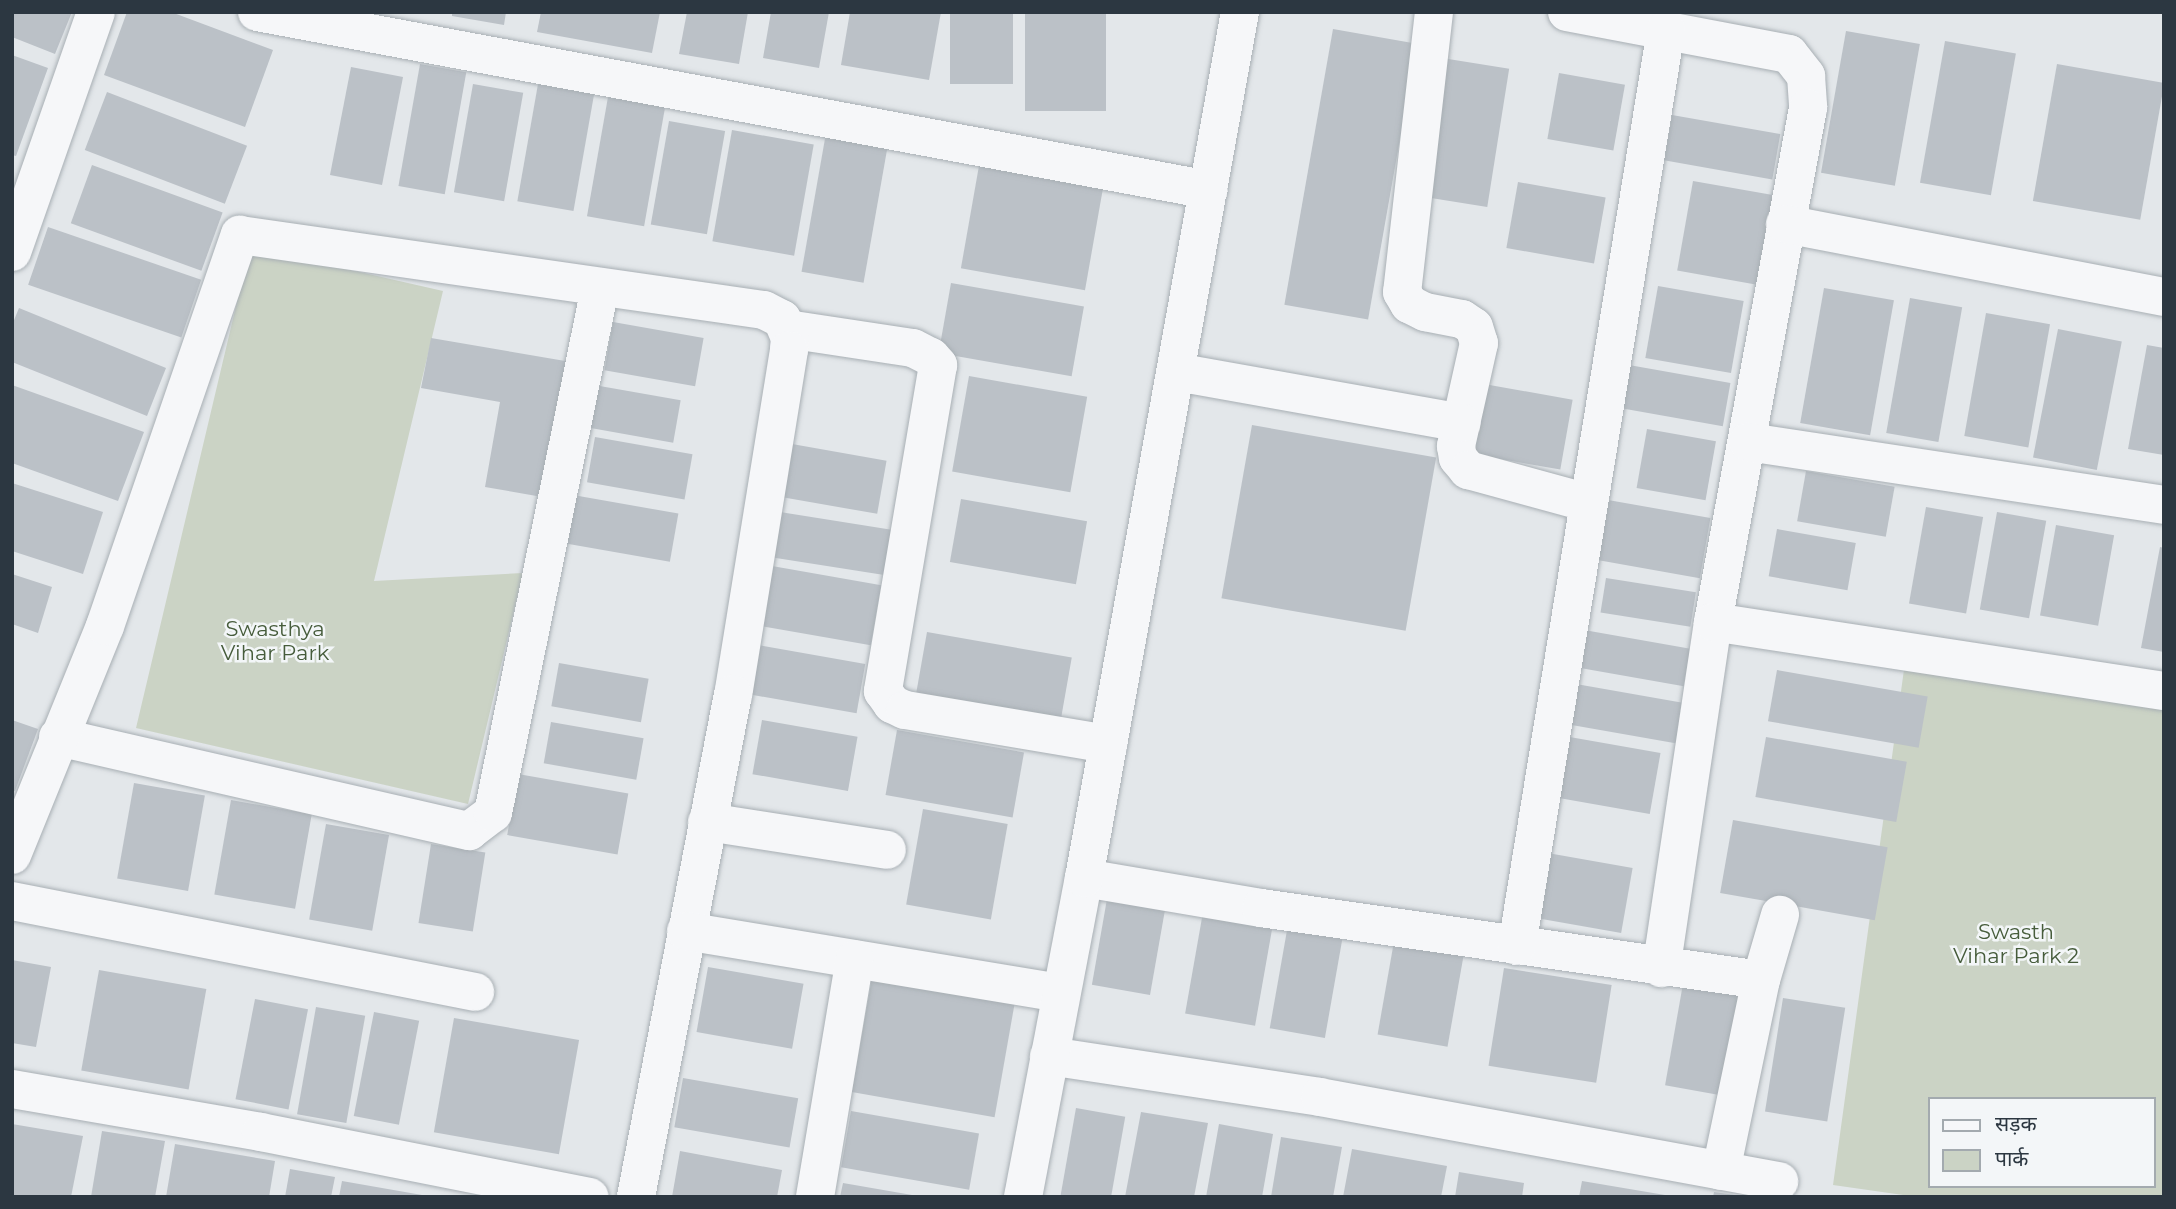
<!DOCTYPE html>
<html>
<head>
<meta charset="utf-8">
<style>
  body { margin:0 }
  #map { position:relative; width:2176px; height:1209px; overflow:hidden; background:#e3e7ea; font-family:Montserrat,"Noto Sans Devanagari",sans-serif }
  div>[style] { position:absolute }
  .green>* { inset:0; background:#cbd3c5 }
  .building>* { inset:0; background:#bbc1c7; transform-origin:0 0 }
  .roads { filter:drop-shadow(0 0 2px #a8afb4) drop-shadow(0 0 2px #a8afb4) }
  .minor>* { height:38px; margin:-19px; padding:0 19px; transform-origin:19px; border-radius:19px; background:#f6f7f9 }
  span { translate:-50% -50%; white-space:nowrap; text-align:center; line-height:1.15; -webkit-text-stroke:5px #f3f6f8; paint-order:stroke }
  .park-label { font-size:21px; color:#465c3b }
  .frame { position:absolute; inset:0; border:14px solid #2c3741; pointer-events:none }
  .legend { position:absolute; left:1928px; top:1097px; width:228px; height:91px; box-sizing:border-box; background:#f3f6f8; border:2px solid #a3aaaf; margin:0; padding:9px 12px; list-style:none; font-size:21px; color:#2c3741 }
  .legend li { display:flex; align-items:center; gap:14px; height:35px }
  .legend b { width:35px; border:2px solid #a3aaaf }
</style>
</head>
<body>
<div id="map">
  <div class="green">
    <i style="clip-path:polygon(250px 247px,443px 291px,374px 581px,523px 573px,468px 804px,136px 728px)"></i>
    <i style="clip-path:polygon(evenodd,1906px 655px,2164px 698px,2164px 1197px,1917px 1197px,1833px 1185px,1906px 655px,1929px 1099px,2153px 1099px,2153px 1186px,1929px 1186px,1929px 1099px)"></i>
  </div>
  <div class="building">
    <i style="clip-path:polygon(12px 12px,72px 12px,55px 54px,12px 37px)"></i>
    <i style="clip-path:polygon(127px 12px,171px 12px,273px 50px,245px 127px,104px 75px)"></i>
    <i style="clip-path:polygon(452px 12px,506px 12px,504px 25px,452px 16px)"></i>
    <i style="clip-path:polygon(541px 12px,660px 12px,652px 53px,537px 32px)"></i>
    <i style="clip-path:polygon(687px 12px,748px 12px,739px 64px,679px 54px)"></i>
    <i style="clip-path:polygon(771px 12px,829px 12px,819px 68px,763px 58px)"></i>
    <i style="clip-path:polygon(850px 12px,941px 12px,929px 80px,841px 65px)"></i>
    <i style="left:950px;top:12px;width:63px;height:72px"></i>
    <i style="left:1025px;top:12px;width:81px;height:99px"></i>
    <i style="left:1333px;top:29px;width:85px;height:280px;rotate:10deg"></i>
    <i style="left:1846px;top:31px;width:75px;height:144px;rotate:10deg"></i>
    <i style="left:1945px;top:41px;width:72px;height:144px;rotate:10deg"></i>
    <i style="clip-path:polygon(12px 55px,48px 68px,16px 156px,12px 155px)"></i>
    <i style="left:1442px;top:58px;width:68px;height:140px;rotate:9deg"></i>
    <i style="left:420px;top:64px;width:47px;height:124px;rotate:10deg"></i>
    <i style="left:2057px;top:64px;width:109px;height:139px;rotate:10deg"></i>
    <i style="left:351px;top:67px;width:53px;height:110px;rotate:11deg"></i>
    <i style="left:1559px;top:73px;width:67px;height:67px;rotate:10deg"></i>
    <i style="left:473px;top:84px;width:51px;height:110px;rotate:10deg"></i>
    <i style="left:538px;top:84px;width:57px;height:119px;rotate:10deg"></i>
    <i style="left:107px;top:92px;width:150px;height:62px;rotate:21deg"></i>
    <i style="left:608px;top:97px;width:58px;height:121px;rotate:10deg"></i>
    <i style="left:1672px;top:115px;width:110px;height:46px;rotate:10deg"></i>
    <i style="left:669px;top:121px;width:57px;height:105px;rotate:10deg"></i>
    <i style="left:732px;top:130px;width:83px;height:113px;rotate:10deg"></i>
    <i style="left:826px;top:133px;width:63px;height:141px;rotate:10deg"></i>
    <i style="left:980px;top:160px;width:126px;height:110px;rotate:10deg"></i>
    <i style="left:92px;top:165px;width:139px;height:62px;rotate:20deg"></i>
    <i style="left:1693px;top:181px;width:81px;height:91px;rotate:10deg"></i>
    <i style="left:1518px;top:182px;width:89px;height:67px;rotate:10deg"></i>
    <i style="left:48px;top:227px;width:162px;height:61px;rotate:19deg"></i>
    <i style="left:951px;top:283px;width:135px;height:71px;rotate:10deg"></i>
    <i style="left:1658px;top:286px;width:87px;height:73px;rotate:10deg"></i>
    <i style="left:1824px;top:288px;width:71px;height:137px;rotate:10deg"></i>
    <i style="left:1910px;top:298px;width:53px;height:137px;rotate:10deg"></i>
    <i style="clip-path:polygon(19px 308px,166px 368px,147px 416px,12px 362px,12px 325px)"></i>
    <i style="left:1986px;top:313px;width:65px;height:125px;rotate:10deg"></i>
    <i style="left:613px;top:322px;width:92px;height:49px;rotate:10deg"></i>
    <i style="left:2058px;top:329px;width:65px;height:131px;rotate:11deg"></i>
    <i style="clip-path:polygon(431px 338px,571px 362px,548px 498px,485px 487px,500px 402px,421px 388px)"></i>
    <i style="clip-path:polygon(2147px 345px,2164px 348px,2164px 455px,2128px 449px)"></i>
    <i style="left:1629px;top:365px;width:103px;height:44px;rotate:10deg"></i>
    <i style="left:969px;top:376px;width:120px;height:97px;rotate:10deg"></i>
    <i style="left:1484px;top:384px;width:90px;height:71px;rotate:10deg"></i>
    <i style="clip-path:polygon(12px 385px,144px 432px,118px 501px,12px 463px)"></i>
    <i style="left:594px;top:385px;width:88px;height:43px;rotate:10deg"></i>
    <i style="left:1252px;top:425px;width:187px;height:176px;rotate:10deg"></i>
    <i style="left:1647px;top:429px;width:70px;height:60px;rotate:10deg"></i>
    <i style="left:595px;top:437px;width:99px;height:46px;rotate:10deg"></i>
    <i style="left:792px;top:444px;width:96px;height:54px;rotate:10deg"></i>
    <i style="left:1806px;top:471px;width:90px;height:51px;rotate:10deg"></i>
    <i style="clip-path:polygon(12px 483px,103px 512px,83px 574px,12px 551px)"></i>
    <i style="left:573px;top:495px;width:107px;height:49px;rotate:10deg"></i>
    <i style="left:961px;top:499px;width:128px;height:64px;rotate:10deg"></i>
    <i style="left:1608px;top:500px;width:104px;height:61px;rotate:10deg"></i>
    <i style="left:1926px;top:507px;width:58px;height:98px;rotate:10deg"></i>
    <i style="left:780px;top:512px;width:116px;height:46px;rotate:9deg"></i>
    <i style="left:1997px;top:512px;width:50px;height:99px;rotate:10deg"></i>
    <i style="left:2056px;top:525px;width:59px;height:92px;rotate:10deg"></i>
    <i style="left:1777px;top:529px;width:80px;height:48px;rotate:10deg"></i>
    <i style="clip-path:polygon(2160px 547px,2164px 548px,2164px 652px,2141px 648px)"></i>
    <i style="left:772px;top:566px;width:111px;height:61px;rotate:10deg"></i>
    <i style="clip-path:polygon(12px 574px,52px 587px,38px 633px,12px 624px)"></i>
    <i style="left:1606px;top:578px;width:91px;height:35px;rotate:9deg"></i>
    <i style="left:1584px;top:630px;width:108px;height:38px;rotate:10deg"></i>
    <i style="left:927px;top:632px;width:147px;height:62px;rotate:10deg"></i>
    <i style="left:752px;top:644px;width:115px;height:50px;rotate:10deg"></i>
    <i style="left:559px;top:663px;width:91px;height:44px;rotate:10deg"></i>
    <i style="left:1777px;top:670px;width:153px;height:52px;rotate:10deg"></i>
    <i style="left:1576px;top:684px;width:114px;height:41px;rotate:10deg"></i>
    <i style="clip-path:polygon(12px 720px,38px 729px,15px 791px,12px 790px)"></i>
    <i style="left:762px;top:720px;width:97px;height:55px;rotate:10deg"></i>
    <i style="left:551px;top:722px;width:94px;height:42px;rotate:10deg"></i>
    <i style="left:897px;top:730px;width:129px;height:66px;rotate:10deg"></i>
    <i style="left:1564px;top:736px;width:98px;height:62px;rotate:10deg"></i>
    <i style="left:1766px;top:737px;width:143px;height:61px;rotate:10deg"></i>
    <i style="left:518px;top:774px;width:112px;height:62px;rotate:10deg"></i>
    <i style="left:134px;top:783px;width:72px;height:97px;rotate:10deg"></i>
    <i style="left:231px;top:800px;width:82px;height:96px;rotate:10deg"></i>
    <i style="left:923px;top:809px;width:86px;height:97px;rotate:10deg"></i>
    <i style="left:1733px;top:820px;width:157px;height:74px;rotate:10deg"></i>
    <i style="left:326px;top:824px;width:64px;height:97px;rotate:10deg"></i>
    <i style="left:431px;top:844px;width:55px;height:80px;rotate:9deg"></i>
    <i style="left:1542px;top:852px;width:92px;height:66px;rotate:10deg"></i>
    <i style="left:1107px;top:899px;width:59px;height:87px;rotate:10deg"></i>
    <i style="left:1203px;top:912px;width:71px;height:103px;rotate:10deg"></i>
    <i style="left:1289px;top:919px;width:56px;height:111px;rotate:10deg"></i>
    <i style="left:1396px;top:930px;width:71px;height:106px;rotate:10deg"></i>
    <i style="clip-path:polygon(12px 960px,51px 967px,36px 1047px,12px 1043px)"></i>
    <i style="left:874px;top:966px;width:145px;height:128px;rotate:10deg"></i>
    <i style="left:708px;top:967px;width:97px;height:66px;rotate:10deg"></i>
    <i style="left:1504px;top:968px;width:109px;height:99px;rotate:9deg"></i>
    <i style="left:99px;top:970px;width:109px;height:102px;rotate:10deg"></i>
    <i style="left:1684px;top:978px;width:65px;height:109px;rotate:10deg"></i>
    <i style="left:1783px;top:998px;width:63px;height:115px;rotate:9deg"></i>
    <i style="left:255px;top:999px;width:54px;height:102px;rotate:11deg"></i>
    <i style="left:316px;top:1007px;width:50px;height:109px;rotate:10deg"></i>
    <i style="left:374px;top:1012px;width:46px;height:106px;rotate:11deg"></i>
    <i style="left:454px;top:1018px;width:127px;height:116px;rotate:10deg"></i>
    <i style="left:683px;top:1078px;width:117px;height:50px;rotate:10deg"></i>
    <i style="left:1076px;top:1108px;width:50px;height:90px;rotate:10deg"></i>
    <i style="left:851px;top:1111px;width:130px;height:57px;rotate:10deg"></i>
    <i style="clip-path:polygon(1141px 1112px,1208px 1123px,1194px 1197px,1125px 1197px)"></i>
    <i style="clip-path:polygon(12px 1124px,83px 1136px,71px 1197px,12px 1197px)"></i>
    <i style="clip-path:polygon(1219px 1124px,1273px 1134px,1262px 1197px,1206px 1197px)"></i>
    <i style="clip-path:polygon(102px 1131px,165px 1141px,155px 1197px,91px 1197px)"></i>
    <i style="clip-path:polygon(1281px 1137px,1342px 1147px,1333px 1197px,1271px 1197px)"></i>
    <i style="clip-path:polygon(175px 1144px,275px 1161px,269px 1197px,166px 1197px)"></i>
    <i style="clip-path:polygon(1352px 1149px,1447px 1166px,1441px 1197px,1343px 1197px)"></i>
    <i style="clip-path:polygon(680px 1151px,782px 1170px,777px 1197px,672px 1197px)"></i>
    <i style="clip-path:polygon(290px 1169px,335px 1177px,331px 1197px,285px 1197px)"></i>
    <i style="clip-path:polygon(1459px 1172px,1524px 1183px,1522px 1197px,1455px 1197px)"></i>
    <i style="clip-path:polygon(342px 1181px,422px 1195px,422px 1197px,339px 1197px)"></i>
    <i style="clip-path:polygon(1582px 1181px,1665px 1195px,1665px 1197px,1579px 1197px)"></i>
    <i style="clip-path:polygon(843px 1183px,912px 1195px,912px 1197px,840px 1197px)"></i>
    <i style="clip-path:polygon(1714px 1192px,1735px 1195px,1735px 1197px,1713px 1197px)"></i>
  </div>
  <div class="roads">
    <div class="minor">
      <i style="left:257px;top:12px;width:968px;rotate:10.59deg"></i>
      <i style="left:1434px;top:12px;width:282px;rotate:96.5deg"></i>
      <i style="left:1402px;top:292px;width:14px;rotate:60deg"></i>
      <i style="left:1409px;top:304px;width:18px;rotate:27deg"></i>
      <i style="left:1425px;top:312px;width:38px;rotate:11deg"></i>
      <i style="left:1462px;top:319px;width:14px;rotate:34deg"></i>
      <i style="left:1474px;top:327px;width:17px;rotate:73deg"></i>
      <i style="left:1479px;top:343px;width:106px;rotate:102.6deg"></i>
      <i style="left:1456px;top:446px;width:12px;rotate:81deg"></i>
      <i style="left:1458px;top:458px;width:16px;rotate:50deg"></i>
      <i style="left:1468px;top:470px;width:125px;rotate:15.3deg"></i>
      <i style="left:1567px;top:12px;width:226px;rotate:10.7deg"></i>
      <i style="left:1789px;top:54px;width:28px;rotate:52deg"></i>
      <i style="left:1806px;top:76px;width:32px;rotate:86deg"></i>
      <i style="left:1808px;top:108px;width:523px;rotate:100.47deg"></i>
      <i style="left:1713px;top:622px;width:350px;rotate:98.5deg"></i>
      <i style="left:1785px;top:224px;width:386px;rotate:10.9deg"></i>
      <i style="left:12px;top:252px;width:254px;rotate:-70.7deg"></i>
      <i style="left:787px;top:329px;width:127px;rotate:8.6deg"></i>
      <i style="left:913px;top:348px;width:20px;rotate:27deg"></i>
      <i style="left:931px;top:357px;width:11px;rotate:49deg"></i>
      <i style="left:938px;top:365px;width:331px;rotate:99.6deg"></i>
      <i style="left:883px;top:691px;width:16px;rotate:55deg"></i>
      <i style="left:892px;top:704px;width:14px;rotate:25deg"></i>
      <i style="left:905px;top:710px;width:206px;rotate:9.5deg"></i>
      <i style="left:1176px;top:372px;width:290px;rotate:10.1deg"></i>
      <i style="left:1748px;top:442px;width:421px;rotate:8.6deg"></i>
      <i style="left:1713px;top:622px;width:456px;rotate:8.7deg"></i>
      <i style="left:58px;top:737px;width:422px;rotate:12.9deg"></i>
      <i style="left:469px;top:831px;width:30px;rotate:-37deg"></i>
      <i style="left:493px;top:813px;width:536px;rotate:-78.48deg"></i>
      <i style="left:707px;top:822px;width:182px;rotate:8.8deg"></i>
      <i style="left:12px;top:855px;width:247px;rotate:-67.9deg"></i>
      <i style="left:105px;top:626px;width:414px;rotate:-71deg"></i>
      <i style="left:240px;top:235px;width:529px;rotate:8.15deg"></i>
      <i style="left:764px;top:310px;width:20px;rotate:27deg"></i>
      <i style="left:782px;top:319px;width:21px;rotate:67deg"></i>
      <i style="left:790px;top:338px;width:12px;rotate:95deg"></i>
      <i style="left:789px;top:350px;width:349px;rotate:99.2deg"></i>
      <i style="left:733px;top:694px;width:512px;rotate:100.92deg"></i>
      <i style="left:1084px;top:878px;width:180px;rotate:9.6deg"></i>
      <i style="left:1261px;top:908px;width:505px;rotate:8.19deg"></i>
      <i style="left:12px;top:901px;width:472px;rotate:11.1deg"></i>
      <i style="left:686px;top:931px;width:380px;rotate:9.4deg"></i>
      <i style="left:1517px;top:946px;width:928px;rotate:-80.76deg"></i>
      <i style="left:1049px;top:1056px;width:274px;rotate:8.6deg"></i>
      <i style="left:1320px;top:1097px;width:467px;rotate:10.4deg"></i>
      <i style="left:12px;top:1089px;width:253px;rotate:9.8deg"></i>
      <i style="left:261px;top:1132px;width:335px;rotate:11.2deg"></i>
      <i style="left:1721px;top:1171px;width:195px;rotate:-78.2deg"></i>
      <i style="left:1761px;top:980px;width:68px;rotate:-73.7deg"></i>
      <i style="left:815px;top:1197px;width:241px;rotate:-80.5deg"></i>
      <i style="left:1023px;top:1197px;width:325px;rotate:-79.2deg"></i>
      <i style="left:1084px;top:878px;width:880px;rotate:-79.79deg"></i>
    </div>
  </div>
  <div class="park-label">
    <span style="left:275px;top:641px">Swasthya<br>Vihar Park</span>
    <span style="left:2016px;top:944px">Swasth<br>Vihar Park 2</span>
  </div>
  <div class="frame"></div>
  <ul class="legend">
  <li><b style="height:9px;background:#f6f7f9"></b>सड़क</li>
  <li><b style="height:19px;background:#cbd3c5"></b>पार्क</li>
  </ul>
</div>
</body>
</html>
